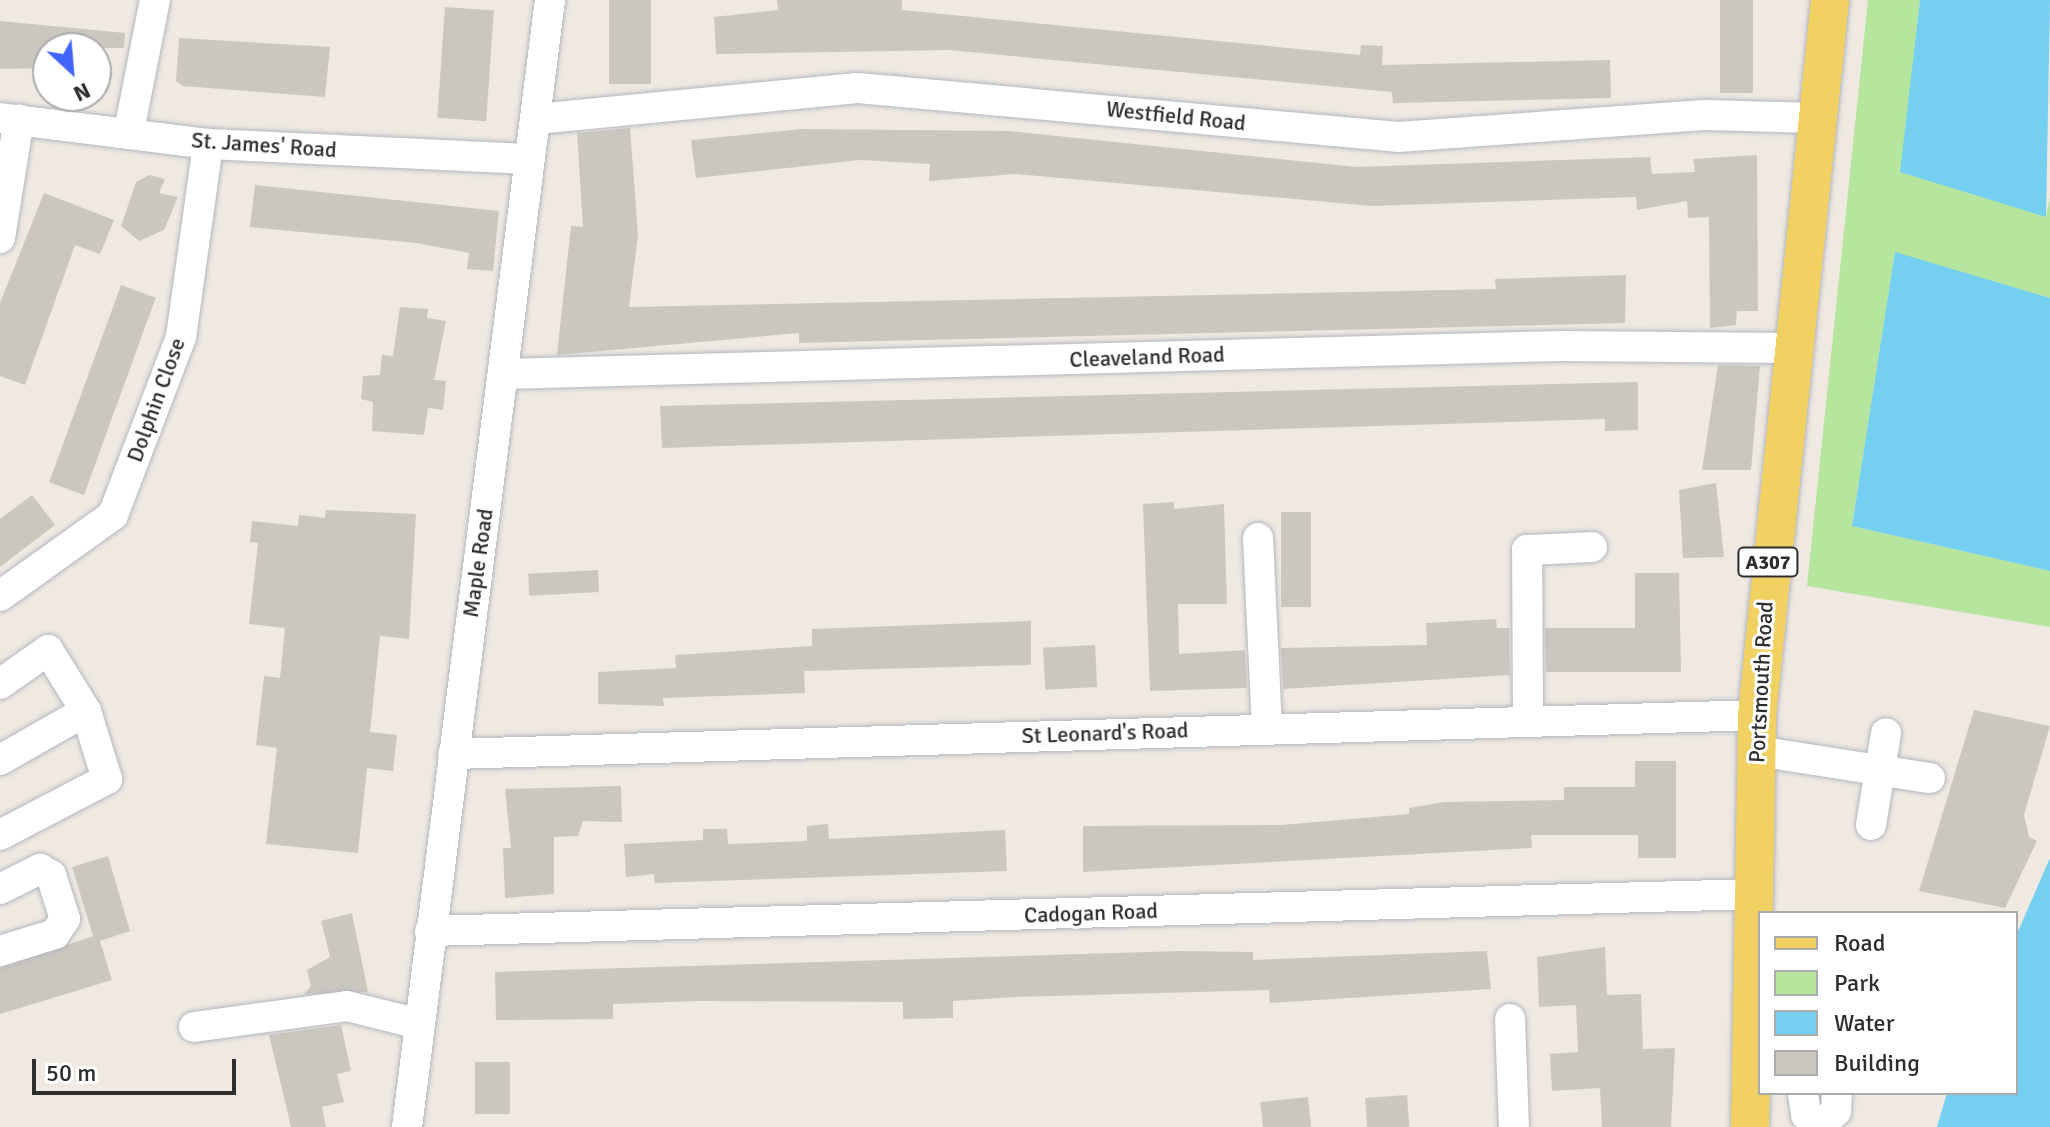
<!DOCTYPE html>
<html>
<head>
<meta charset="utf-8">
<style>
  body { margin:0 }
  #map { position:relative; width:2050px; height:1127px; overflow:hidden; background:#efe9e1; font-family:Signika,sans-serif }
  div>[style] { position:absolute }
  .green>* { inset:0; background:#b6e59e }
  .water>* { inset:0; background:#75cff0 }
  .building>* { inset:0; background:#cbc7bf; transform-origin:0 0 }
  .roads { filter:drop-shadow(0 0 2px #b4b7c1) drop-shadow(0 0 2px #b4b7c1) }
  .minor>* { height:30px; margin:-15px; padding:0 15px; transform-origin:15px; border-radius:15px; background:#fff }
  .major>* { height:38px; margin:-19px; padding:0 19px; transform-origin:19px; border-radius:19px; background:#f2d163 }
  span { translate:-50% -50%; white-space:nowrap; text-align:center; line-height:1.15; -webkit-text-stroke:6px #fff; paint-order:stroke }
  .shield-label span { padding:2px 6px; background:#fff; border:2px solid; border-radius:6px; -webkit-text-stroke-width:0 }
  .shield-label { font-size:20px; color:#2e2e2e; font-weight:700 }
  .street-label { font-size:22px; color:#2e2e2e }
  .legend { position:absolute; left:1758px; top:911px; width:260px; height:184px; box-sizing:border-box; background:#fff; border:2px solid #ababab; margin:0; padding:10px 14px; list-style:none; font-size:24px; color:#2e2e2e }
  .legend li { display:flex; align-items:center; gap:16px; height:40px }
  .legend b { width:40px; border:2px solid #ababab }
  .north { position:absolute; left:32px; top:32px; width:80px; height:80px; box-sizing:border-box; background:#fff; border:2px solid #ababab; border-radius:50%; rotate:154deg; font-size:22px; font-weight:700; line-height:32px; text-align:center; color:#2e2e2e }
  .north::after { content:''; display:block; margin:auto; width:28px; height:36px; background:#4264fb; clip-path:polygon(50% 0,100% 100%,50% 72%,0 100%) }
  .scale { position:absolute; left:32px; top:1059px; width:204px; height:36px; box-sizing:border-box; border:4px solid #2e2e2e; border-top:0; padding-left:10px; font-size:24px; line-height:28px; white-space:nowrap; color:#2e2e2e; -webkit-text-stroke:6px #fff; paint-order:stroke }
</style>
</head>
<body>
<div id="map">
  <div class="green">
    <i style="clip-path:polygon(1868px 0,1920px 0,1901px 172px,2046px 216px,2050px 198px,2050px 298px,1895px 253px,1852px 526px,2050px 571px,2050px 627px,1807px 586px)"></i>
  </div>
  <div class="water">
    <i style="clip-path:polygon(1920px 0,2050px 0,2046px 217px,1900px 172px)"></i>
    <i style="clip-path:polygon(1895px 252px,2050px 298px,2050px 571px,1852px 526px)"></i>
    <i style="clip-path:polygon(2050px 858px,2050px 1127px,1937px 1127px,1947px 1093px,2016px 1093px,2016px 936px)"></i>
  </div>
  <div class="building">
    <i style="left:609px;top:0;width:42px;height:84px"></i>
    <i style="clip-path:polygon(777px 0,902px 0,902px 10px,1360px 55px,1361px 45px,1383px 46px,1382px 65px,1610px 60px,1611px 98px,1393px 103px,1392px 92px,948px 50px,716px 54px,714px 17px,778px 10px)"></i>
    <i style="left:1720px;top:0;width:33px;height:93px"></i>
    <i style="left:445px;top:7px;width:49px;height:111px;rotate:4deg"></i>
    <i style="clip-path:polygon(0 21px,125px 33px,124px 48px,48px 48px,48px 68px,0 69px)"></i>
    <i style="clip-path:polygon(179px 38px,330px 47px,325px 97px,183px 86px,176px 81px)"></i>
    <i style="clip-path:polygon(630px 128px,638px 235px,629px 307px,1496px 289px,1495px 279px,1626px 275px,1625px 323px,799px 343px,799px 333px,557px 355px,571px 226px,583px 227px,577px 133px)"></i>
    <i style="clip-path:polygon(801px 129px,1008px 131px,1356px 167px,1650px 157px,1652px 174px,1695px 172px,1693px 159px,1757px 155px,1758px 311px,1737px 311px,1736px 325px,1710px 328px,1709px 217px,1688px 218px,1687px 201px,1637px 210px,1636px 197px,1372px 206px,1015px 174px,929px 181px,930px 164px,860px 160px,696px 178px,691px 140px)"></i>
    <i style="clip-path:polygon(149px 175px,165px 179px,159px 193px,178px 197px,164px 230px,139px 241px,121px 226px,136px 182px)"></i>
    <i style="clip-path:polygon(255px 185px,499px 211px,493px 271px,467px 269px,469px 253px,417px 243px,250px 227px)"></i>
    <i style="clip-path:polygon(44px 193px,114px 220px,100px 254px,75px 245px,25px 385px,0 376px,0 303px)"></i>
    <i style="left:121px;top:285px;width:37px;height:210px;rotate:20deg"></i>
    <i style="clip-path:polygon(400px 307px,428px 309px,427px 318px,446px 321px,434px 380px,446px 381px,443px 410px,428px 408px,424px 435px,372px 431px,373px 402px,361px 399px,363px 376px,380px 375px,382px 355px,393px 356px)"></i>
    <i style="clip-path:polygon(1718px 365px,1760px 366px,1751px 470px,1702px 470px)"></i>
    <i style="clip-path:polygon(1638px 382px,1638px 430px,1605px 431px,1605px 419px,662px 448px,660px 406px)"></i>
    <i style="clip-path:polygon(1716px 483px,1724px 557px,1683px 558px,1679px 490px)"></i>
    <i style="clip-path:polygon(32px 495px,55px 525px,0 567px,0 519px)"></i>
    <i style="clip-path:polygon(1174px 502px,1174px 509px,1224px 504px,1225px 541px,1227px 604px,1178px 604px,1179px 654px,1245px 650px,1247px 688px,1150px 691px,1143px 504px)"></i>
    <i style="clip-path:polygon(326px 510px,416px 514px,409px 639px,380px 636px,370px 732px,397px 735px,393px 771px,367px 768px,358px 853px,266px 844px,277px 748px,256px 745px,264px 676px,280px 678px,285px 628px,249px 624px,258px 543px,250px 542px,252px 521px,298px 526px,299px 515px,325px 518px)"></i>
    <i style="left:1281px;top:512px;width:30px;height:95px"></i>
    <i style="left:598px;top:570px;width:22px;height:70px;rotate:87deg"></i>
    <i style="clip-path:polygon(1635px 573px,1679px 573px,1681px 672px,1546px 672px,1545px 628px,1635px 628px)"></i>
    <i style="clip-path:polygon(1496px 619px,1497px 628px,1509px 628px,1510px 675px,1283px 689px,1281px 648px,1427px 645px,1426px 623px)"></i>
    <i style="clip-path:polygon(1031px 621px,1031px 665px,804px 671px,805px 693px,663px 698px,664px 706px,598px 704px,598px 672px,676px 668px,675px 655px,812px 646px,812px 629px)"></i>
    <i style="left:1095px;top:645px;width:42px;height:52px;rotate:87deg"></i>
    <i style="clip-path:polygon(1974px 710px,2050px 726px,2024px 815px,2029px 837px,2037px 841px,2005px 908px,1919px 891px)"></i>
    <i style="clip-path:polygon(1635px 761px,1676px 761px,1676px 858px,1638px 858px,1638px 835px,1531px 835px,1532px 848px,1083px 872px,1083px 826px,1282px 825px,1409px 814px,1409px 808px,1444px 802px,1564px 800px,1564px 787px,1635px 787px)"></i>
    <i style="clip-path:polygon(621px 786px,622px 822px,583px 821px,578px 836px,554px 837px,554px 894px,505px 898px,503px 848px,511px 848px,505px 789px)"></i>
    <i style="clip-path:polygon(828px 824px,829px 839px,1005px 830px,1007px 871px,655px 883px,654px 874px,626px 877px,624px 844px,703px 840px,703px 829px,727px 829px,728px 844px,807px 841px,807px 826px)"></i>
    <i style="clip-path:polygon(108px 856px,130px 931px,100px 941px,112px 980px,0 1014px,0 968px,93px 936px,72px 867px)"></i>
    <i style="clip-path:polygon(352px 913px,368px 992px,304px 994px,311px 986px,307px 970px,330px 957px,321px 921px)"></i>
    <i style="clip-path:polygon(1605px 947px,1607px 995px,1641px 994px,1643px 1049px,1675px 1048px,1671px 1127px,1602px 1127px,1600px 1088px,1552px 1091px,1550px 1054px,1578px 1052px,1576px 1005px,1539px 1007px,1537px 957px)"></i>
    <i style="clip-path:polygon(1180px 951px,1253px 952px,1253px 960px,1487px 951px,1491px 989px,1270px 1003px,1269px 990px,1015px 997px,953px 1001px,953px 1018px,903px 1019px,903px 1002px,697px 1001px,613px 1004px,613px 1019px,496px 1020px,495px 972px)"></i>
    <i style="clip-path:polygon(341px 1025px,351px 1071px,337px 1074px,344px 1102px,322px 1107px,326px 1127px,291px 1127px,269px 1035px)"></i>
    <i style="left:475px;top:1062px;width:35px;height:52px"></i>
    <i style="left:1407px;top:1095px;width:32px;height:42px;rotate:86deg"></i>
    <i style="left:1308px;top:1097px;width:30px;height:48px;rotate:84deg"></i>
  </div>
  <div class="roads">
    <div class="minor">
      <i style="left:0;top:118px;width:210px;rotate:7.1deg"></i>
      <i style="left:208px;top:144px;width:321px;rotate:2.7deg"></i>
      <i style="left:536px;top:119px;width:323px;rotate:-5.5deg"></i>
      <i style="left:858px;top:88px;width:542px;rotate:5.18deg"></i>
      <i style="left:1398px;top:137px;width:310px;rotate:-4.1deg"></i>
      <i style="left:1707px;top:115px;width:109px;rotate:1.6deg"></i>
      <i style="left:129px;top:131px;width:134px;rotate:-78.8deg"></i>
      <i style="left:0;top:238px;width:120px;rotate:-80.9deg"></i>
      <i style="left:504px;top:374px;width:1058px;rotate:-1.52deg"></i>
      <i style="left:1562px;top:346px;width:229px;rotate:0.5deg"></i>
      <i style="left:1258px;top:538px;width:191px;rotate:87.3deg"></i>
      <i style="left:0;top:596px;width:139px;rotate:-35.6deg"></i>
      <i style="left:113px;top:515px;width:191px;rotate:-69.1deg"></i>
      <i style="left:181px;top:337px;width:195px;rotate:-82deg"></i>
      <i style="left:0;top:684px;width:59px;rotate:-35.3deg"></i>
      <i style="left:48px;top:650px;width:72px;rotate:58.1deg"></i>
      <i style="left:86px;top:711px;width:99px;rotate:150.3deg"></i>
      <i style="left:1528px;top:721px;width:171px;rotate:-90.3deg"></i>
      <i style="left:1527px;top:550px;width:65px;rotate:-2.6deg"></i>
      <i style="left:1757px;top:751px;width:175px;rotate:8.9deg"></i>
      <i style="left:453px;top:754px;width:1305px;rotate:-1.71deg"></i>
      <i style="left:1871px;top:825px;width:93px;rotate:-80.7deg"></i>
      <i style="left:0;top:835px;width:121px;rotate:-27.6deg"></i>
      <i style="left:107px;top:779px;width:71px;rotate:-107.2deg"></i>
      <i style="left:0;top:889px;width:45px;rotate:-26.6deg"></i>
      <i style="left:40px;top:869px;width:13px;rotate:29deg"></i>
      <i style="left:51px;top:875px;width:46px;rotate:72.3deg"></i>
      <i style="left:65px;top:919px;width:18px;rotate:124deg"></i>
      <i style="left:55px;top:934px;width:58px;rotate:162.8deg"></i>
      <i style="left:430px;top:931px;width:1322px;rotate:-1.6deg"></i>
      <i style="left:1510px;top:1019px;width:108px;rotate:87.9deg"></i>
      <i style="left:194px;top:1027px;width:154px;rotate:-7.8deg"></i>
      <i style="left:347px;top:1006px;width:74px;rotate:14deg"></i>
      <i style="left:1803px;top:1093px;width:22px;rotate:82deg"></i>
      <i style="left:1806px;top:1115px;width:18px;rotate:38deg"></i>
      <i style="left:1820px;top:1126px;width:22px;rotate:-43deg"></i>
      <i style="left:1836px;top:1111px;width:18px;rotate:-87deg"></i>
      <i style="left:407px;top:1127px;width:1136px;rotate:-82.77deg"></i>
    </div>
    <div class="major">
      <i style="left:1750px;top:1127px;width:412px;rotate:-89deg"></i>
      <i style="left:1757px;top:715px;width:719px;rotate:-84.17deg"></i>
    </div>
  </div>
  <div class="shield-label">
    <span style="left:1768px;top:562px">A307</span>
  </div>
  <div class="street-label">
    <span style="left:1176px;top:116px;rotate:6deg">Westfield Road</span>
    <span style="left:264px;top:145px;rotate:4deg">St. James' Road</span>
    <span style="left:1147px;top:357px;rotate:-2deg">Cleaveland Road</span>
    <span style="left:156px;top:400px;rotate:-70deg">Dolphin Close</span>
    <span style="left:478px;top:563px;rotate:-82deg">Maple Road</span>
    <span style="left:1761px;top:682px;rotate:-87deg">Portsmouth Road</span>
    <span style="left:1105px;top:733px;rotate:-2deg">St Leonard's Road</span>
    <span style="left:1091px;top:913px;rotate:-2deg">Cadogan Road</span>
  </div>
  <ul class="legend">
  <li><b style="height:10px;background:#f2d163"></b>Road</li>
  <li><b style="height:22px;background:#b6e59e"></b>Park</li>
  <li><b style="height:22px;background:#75cff0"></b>Water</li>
  <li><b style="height:22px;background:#cbc7bf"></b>Building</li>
  </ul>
  <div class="north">N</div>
  <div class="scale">50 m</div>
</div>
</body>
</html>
